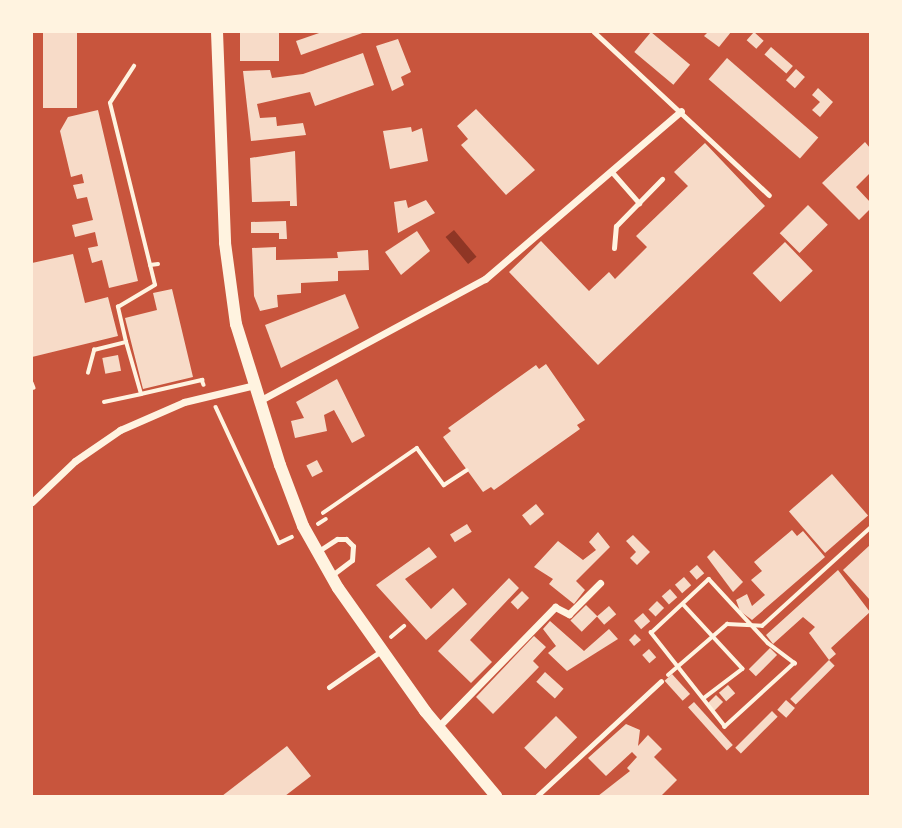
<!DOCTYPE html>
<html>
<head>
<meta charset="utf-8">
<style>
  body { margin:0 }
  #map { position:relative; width:902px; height:828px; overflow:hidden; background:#c8553d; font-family:"Sofia Sans Condensed",sans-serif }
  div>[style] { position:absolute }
  .water>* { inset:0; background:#8f3625; transform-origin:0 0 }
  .building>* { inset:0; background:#f7dbc8; transform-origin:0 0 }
  .path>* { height:3.5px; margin:-1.75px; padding:0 1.75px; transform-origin:1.75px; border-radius:1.75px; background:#fff3e0 }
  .service>* { height:5px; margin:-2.5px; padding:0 2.5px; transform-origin:2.5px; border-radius:2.5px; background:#fff3e0 }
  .minor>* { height:7px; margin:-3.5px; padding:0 3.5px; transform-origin:3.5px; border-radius:3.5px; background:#fff3e0 }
  .tertiary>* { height:12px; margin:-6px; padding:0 6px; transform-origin:6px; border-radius:6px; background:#fff3e0 }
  span { translate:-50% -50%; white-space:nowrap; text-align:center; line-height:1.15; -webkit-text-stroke:7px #fff3e0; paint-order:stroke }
  .frame { position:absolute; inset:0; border:33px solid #fff3e0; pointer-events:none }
</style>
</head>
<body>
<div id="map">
  <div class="water">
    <i style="left:454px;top:230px;width:35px;height:11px;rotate:50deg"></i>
  </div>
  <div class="building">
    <i style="left:43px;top:32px;width:34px;height:76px"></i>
    <i style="left:240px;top:32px;width:39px;height:29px"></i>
    <i style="clip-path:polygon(322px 32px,365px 32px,301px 55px,296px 41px)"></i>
    <i style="left:651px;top:32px;width:51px;height:26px;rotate:40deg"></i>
    <i style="clip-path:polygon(708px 32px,731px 32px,719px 47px,704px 36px)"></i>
    <i style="left:754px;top:32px;width:13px;height:11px;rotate:42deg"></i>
    <i style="clip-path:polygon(398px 39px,411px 72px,401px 77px,404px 85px,392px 91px,376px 46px)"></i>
    <i style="left:771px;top:47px;width:29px;height:10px;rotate:41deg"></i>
    <i style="clip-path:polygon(363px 53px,374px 85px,315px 106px,310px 92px,257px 104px,260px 118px,276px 117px,277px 126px,303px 123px,306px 135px,251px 141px,243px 71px,270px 70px,272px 78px,303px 74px)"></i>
    <i style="left:727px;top:58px;width:121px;height:28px;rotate:41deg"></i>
    <i style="left:796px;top:69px;width:12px;height:15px;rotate:42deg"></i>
    <i style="clip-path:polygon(818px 88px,833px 102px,820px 117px,812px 110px,820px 102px,812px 95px)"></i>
    <i style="clip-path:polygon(476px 109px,535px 170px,506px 195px,461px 145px,468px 139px,457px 126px)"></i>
    <i style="clip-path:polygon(98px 110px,138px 281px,109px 288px,102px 260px,92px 263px,88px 248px,98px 246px,95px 232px,75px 237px,72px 225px,93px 220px,87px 197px,77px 199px,73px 185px,84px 183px,82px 174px,71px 177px,60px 131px,68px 117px)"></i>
    <i style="clip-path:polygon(411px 127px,412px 132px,422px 128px,428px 161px,390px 169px,383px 131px)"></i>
    <i style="clip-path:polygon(865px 142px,870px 148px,870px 173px,856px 187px,870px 202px,870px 209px,859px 220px,822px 183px)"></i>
    <i style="clip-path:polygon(705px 143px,765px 206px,598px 365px,509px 272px,541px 241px,589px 291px,609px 272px,615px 279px,647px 247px,636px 236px,688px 186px,674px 172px)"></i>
    <i style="clip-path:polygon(295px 151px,297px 206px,290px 206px,290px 201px,252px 202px,250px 158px)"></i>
    <i style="clip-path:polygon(406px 200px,408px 208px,426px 200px,435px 213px,398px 233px,394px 202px)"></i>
    <i style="left:808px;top:205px;width:28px;height:40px;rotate:45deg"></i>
    <i style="clip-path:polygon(286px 221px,287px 239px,279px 239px,279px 233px,251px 233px,251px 222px)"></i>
    <i style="clip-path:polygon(417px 231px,430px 251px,401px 275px,385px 252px)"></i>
    <i style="left:785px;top:242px;width:40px;height:45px;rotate:46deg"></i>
    <i style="clip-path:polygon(276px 247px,276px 260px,338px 258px,337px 252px,368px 250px,369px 270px,338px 271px,338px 281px,301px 283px,301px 293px,277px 295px,278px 307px,260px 311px,254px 296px,252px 248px)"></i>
    <i style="clip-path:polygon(73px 254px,85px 303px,108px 297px,118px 336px,32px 357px,32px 263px)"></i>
    <i style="clip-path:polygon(172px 289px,193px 377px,143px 389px,125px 318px,157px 310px,153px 293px)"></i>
    <i style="clip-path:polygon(345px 294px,359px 328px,281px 368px,265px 325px)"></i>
    <i style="left:118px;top:355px;width:16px;height:16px;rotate:79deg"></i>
    <i style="clip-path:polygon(546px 364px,585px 420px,577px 425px,580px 429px,494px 490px,491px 487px,483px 492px,443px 437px,451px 431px,448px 428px,536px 365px,539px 369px)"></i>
    <i style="clip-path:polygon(337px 379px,365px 436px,352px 443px,334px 410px,324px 415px,327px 431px,295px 438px,291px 421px,304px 418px,296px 402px)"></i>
    <i style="left:317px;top:460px;width:13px;height:12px;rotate:63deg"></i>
    <i style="left:832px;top:474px;width:55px;height:57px;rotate:49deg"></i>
    <i style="left:536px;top:504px;width:13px;height:18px;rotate:51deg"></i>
    <i style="left:467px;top:524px;width:9px;height:20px;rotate:58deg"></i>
    <i style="clip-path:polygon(792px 530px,797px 536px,803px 531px,825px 557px,752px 620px,740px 611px,736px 600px,747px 594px,752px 606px,765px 595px,751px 580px,762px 571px,754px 562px)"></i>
    <i style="clip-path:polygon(598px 532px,610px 547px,576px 581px,585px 590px,574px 604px,549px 584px,553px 579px,534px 567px,558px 541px,583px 560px,596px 550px,589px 542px)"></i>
    <i style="clip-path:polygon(633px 535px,650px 552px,637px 565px,630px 558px,636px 552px,626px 541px)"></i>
    <i style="clip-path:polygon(870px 545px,870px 600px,843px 570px)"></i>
    <i style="clip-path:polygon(429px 547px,437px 557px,405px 579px,431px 609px,453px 588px,467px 604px,426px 640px,376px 585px)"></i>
    <i style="clip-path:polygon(714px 550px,743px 582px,733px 592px,707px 557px)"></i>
    <i style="left:697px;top:565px;width:11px;height:10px;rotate:49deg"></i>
    <i style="clip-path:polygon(838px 570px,870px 612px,831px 648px,836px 654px,829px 660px,809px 633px,815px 627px,803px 617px,773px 644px,766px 635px)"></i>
    <i style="left:684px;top:577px;width:11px;height:12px;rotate:49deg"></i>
    <i style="clip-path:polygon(509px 578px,519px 588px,470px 640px,492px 662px,471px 683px,438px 651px)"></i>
    <i style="left:670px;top:589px;width:11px;height:11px;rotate:49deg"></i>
    <i style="left:522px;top:591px;width:10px;height:16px;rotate:45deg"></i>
    <i style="left:657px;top:601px;width:10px;height:12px;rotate:45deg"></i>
    <i style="left:586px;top:605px;width:16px;height:22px;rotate:45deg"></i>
    <i style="left:609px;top:606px;width:11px;height:16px;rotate:49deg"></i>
    <i style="left:643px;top:613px;width:11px;height:12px;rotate:49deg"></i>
    <i style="clip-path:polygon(550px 621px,584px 651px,609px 629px,618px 639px,567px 671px,548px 653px,556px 646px,543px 629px)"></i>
    <i style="clip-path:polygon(635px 634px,641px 640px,634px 646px,629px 640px)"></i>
    <i style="clip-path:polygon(534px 636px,546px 647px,533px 661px,539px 667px,493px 714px,476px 697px)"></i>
    <i style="left:770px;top:648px;width:10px;height:30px;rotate:45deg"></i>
    <i style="left:649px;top:649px;width:11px;height:9px;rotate:49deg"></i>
    <i style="left:829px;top:660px;width:8px;height:55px;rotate:45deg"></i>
    <i style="left:545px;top:672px;width:25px;height:13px;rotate:42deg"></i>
    <i style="left:672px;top:674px;width:27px;height:10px;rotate:48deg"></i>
    <i style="left:728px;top:685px;width:11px;height:12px;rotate:49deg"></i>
    <i style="left:716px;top:695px;width:10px;height:13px;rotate:45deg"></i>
    <i style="left:786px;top:700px;width:12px;height:13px;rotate:42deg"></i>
    <i style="left:694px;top:702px;width:58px;height:8px;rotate:48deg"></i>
    <i style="left:772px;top:711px;width:8px;height:52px;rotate:45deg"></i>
    <i style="left:556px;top:716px;width:30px;height:45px;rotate:45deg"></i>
    <i style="clip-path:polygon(626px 724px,640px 730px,638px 746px,648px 735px,662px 749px,654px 757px,677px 780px,661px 796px,598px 796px,630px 771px,627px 768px,637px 757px,632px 752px,606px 776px,588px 758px)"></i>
    <i style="clip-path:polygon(287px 746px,311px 776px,285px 796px,222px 796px)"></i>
  </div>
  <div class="path">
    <i style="left:150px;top:265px;width:8px;rotate:-7deg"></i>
    <i style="left:88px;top:373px;width:24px;rotate:-75deg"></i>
    <i style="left:94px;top:350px;width:33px;rotate:-14deg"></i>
    <i style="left:126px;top:342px;width:36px;rotate:-103deg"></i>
    <i style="left:118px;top:307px;width:43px;rotate:-30.7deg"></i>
    <i style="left:155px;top:285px;width:187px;rotate:-103.9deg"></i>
    <i style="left:110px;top:103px;width:44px;rotate:-57deg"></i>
    <i style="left:32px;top:383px;width:5px;rotate:68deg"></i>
    <i style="left:141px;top:394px;width:63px;rotate:-12.9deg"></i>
    <i style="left:202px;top:380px;width:5px;rotate:68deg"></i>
    <i style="left:104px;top:402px;width:38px;rotate:-12deg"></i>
    <i style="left:141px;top:394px;width:54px;rotate:-106.1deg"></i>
    <i style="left:216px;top:407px;width:150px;rotate:65.1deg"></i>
    <i style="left:279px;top:543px;width:14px;rotate:-25deg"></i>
    <i style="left:323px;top:513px;width:114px;rotate:-34.7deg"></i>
    <i style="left:417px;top:448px;width:46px;rotate:53.9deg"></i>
    <i style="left:444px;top:485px;width:27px;rotate:-33deg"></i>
    <i style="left:318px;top:524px;width:9px;rotate:-32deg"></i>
    <i style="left:709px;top:579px;width:87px;rotate:47.3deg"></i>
    <i style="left:768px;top:643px;width:34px;rotate:37deg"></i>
    <i style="left:795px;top:663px;width:95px;rotate:137.6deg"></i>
    <i style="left:725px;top:727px;width:120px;rotate:-128.2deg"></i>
    <i style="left:651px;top:633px;width:79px;rotate:-43deg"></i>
    <i style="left:683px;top:604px;width:88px;rotate:47.3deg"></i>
    <i style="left:743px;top:669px;width:48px;rotate:142.7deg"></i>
    <i style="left:391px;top:637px;width:17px;rotate:-40deg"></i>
    <i style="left:668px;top:675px;width:78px;rotate:-40.8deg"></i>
    <i style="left:727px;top:624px;width:35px;rotate:3deg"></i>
    <i style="left:762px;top:626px;width:146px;rotate:-42.2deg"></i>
  </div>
  <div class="service">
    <i style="left:594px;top:32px;width:239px;rotate:43deg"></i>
    <i style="left:611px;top:171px;width:43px;rotate:48.8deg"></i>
    <i style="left:614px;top:248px;width:22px;rotate:-85deg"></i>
    <i style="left:616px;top:226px;width:66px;rotate:-45.6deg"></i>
    <i style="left:317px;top:552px;width:24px;rotate:-33deg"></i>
    <i style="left:337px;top:539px;width:9px"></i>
    <i style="left:346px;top:539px;width:10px;rotate:45deg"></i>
    <i style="left:353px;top:546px;width:14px;rotate:94deg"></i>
    <i style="left:352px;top:560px;width:26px;rotate:143deg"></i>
    <i style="left:329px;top:687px;width:63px;rotate:-34.7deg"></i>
    <i style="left:537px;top:796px;width:169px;rotate:-42.8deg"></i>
  </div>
  <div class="minor">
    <i style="left:259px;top:401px;width:257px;rotate:-28.4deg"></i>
    <i style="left:485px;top:279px;width:258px;rotate:-40.6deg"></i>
    <i style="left:32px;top:502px;width:59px;rotate:-43.6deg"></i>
    <i style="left:75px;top:461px;width:55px;rotate:-34.6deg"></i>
    <i style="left:120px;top:430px;width:70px;rotate:-23.6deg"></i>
    <i style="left:184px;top:402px;width:73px;rotate:-13.5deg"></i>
    <i style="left:438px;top:727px;width:168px;rotate:-45.7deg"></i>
    <i style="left:555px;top:607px;width:16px;rotate:27deg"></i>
    <i style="left:569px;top:614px;width:44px;rotate:-45deg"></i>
  </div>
  <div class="tertiary">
    <i style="left:217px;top:32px;width:211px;rotate:87.8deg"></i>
    <i style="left:225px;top:243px;width:82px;rotate:82.3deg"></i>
    <i style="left:236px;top:324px;width:148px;rotate:72.7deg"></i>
    <i style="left:280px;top:465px;width:65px;rotate:69.3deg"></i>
    <i style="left:303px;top:526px;width:71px;rotate:60.6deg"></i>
    <i style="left:338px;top:588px;width:151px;rotate:54.7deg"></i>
    <i style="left:425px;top:711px;width:111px;rotate:50.1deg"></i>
  </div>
  <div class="frame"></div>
</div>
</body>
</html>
